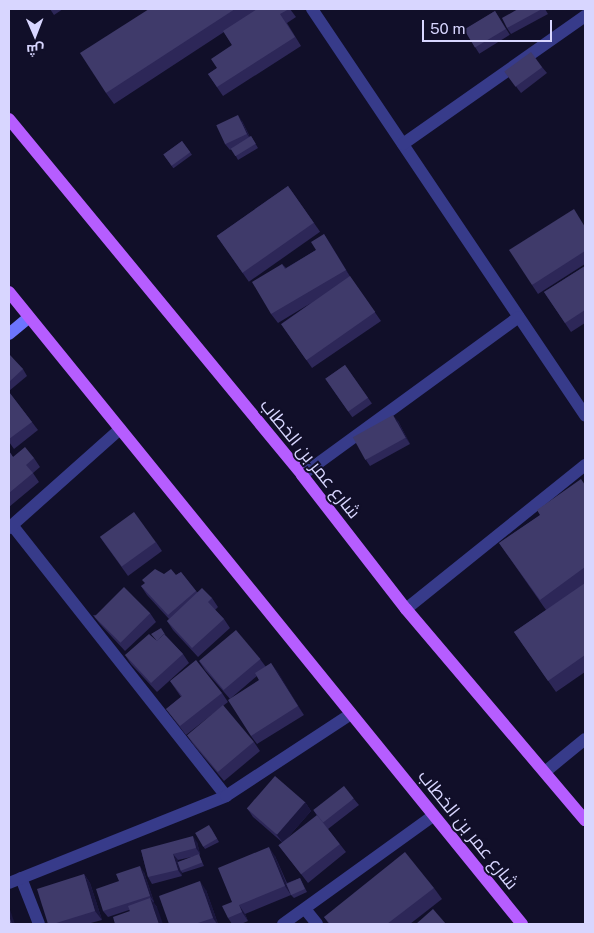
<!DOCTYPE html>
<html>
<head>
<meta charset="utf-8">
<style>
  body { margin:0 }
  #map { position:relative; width:594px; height:933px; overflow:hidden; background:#110f29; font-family:"Public Sans",Cairo,sans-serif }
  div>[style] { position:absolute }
  .street>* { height:12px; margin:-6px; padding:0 6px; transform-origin:6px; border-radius:6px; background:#373b8a }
  .secondary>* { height:12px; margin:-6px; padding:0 6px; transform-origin:6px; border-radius:6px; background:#6d75ff }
  .primary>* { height:12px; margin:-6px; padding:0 6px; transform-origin:6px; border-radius:6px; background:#b65dff }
  .wall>* { inset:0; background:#2d2758; transform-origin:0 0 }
  .shaded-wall>* { inset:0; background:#1a163d }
  .building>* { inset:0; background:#3f3a6a; transform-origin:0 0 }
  span { translate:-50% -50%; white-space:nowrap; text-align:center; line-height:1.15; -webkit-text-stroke:4px #110f29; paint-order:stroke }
  .street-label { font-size:18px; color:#d8d6ff }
  .frame { position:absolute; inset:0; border:10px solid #d8d6ff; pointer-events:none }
  .north { position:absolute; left:10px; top:10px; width:50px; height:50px; -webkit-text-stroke:4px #110f29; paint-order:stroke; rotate:179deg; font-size:14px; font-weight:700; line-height:20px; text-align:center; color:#d8d6ff }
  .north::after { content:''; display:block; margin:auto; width:18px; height:22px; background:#d8d6ff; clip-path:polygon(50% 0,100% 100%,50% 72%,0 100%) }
  .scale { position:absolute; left:422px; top:20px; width:130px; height:22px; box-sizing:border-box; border:2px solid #d8d6ff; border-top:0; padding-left:6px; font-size:15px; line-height:18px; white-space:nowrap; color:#d8d6ff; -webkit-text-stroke:4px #110f29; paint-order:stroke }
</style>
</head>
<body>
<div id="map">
  <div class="street">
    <i style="left:312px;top:9px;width:490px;rotate:56.1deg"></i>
    <i style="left:403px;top:144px;width:223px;rotate:-35.1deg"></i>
    <i style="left:302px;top:475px;width:268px;rotate:-36.1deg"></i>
    <i style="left:12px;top:525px;width:345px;rotate:51.7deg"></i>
    <i style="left:9px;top:528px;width:149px;rotate:-41.7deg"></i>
    <i style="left:406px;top:609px;width:230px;rotate:-38.8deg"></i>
    <i style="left:546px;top:771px;width:50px;rotate:-39.4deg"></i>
    <i style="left:21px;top:878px;width:49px;rotate:68.6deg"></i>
    <i style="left:9px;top:883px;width:234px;rotate:-21.8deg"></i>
    <i style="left:226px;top:796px;width:149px;rotate:-33.3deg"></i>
    <i style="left:305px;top:909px;width:19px;rotate:51deg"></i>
    <i style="left:283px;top:924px;width:185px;rotate:-35.8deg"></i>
  </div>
  <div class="secondary">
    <i style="left:9px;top:334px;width:26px;rotate:-40deg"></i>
  </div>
  <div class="primary">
    <i style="left:9px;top:119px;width:461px;rotate:50.5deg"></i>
    <i style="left:302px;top:475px;width:170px;rotate:52.2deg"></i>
    <i style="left:406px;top:609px;width:277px;rotate:49.7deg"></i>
    <i style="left:9px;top:292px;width:814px;rotate:50.93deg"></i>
  </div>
  <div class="wall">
    <i style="clip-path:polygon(50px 9px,63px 9px,54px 15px)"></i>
    <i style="clip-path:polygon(149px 9px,290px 9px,296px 17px,287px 23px,301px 46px,223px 96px,208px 74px,217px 68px,232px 45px,224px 32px,114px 104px,106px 93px)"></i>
    <i style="clip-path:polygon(518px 9px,545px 9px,548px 14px,511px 34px,507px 28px)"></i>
    <i style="left:495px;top:11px;width:28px;height:36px;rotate:58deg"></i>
    <i style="clip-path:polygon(542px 67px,547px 73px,521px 93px,505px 72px)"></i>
    <i style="clip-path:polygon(242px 121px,250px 137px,251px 136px,258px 148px,238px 160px,232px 149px,230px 150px,225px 144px)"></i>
    <i style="left:182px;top:141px;width:17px;height:23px;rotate:54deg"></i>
    <i style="left:288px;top:186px;width:56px;height:87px;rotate:55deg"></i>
    <i style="clip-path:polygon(585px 226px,585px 264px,538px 294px,532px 285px)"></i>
    <i style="clip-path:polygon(324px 234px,351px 278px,381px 321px,312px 368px,281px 324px,311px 303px,278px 323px,271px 314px,282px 264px,286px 268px,316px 250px)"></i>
    <i style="clip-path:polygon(585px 266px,585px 323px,571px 332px,544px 292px)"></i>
    <i style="clip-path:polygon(9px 356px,23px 369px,27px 376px,9px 391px)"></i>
    <i style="left:345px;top:365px;width:47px;height:24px;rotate:55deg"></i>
    <i style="clip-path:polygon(9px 392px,38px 430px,14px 449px,9px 442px)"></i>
    <i style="clip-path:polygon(398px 421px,410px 444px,370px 466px,366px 460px)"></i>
    <i style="clip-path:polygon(9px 451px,13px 457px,34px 458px,40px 467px,33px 473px,39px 482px,9px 507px)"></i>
    <i style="clip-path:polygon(585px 485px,585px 672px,556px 692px,514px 632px,546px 610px,499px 543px)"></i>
    <i style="clip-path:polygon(100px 537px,156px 542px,162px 551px,128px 576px)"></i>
    <i style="clip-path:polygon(181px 572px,197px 592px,212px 598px,218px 607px,215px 610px,224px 619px,230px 628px,198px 657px,173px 630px,167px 621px,169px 619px,147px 595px,141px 586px,164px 574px,176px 575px)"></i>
    <i style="clip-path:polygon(150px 613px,156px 622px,125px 651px,100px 624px,93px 615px)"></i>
    <i style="clip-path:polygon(166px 636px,183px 654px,189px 663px,157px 692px,131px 664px,125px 655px,155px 640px)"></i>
    <i style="clip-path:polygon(260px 659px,266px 667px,271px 663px,304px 715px,257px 744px,251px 736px,259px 680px,257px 676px,230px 699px,205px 670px,199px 661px)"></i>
    <i style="clip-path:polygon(170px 681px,222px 693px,228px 702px,186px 735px,166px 709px,181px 697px)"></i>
    <i style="clip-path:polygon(187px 735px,254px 742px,260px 751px,224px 781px,193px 744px)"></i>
    <i style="clip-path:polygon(354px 799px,359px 805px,328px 829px,346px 852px,308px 883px,279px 846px,318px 817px,314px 811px)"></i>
    <i style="clip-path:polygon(305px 802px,311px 811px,283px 843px,253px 817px,247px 808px)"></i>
    <i style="clip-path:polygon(211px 828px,219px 842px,205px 849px,203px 846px)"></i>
    <i style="clip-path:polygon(evenodd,197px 842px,200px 854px,199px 855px,204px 866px,182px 873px,180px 869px,182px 876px,152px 884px,148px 877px,141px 850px,197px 842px,196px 856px,178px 862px,178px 860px,196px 856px)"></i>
    <i style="clip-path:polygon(275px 856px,287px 883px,300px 878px,307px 892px,294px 898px,291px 895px,245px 914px,248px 921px,241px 924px,232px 924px,228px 918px,232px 902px)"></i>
    <i style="clip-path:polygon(144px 872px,154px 902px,153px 902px,157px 907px,130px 911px,129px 910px,108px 917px,103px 911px)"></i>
    <i style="clip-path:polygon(84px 874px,90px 883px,102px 920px,87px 924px,48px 924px)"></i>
    <i style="clip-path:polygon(434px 888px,442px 899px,410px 924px,329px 924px,324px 917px)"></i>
    <i style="clip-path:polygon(206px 890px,218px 924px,169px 924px)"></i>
  </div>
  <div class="shaded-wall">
    <i style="clip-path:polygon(238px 115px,242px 121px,251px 140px,247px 134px)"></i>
    <i style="clip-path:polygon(324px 234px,330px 243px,352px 279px,346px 270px)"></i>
    <i style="clip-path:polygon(393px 415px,398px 421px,410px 444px,406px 438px)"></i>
    <i style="clip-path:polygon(271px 663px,278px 672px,304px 715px,298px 706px)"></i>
    <i style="clip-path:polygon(305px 802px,311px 811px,283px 843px,276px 834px)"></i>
    <i style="clip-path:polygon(193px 836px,197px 842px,200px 854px,196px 848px)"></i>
    <i style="clip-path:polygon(269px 847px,275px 856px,291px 895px,285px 886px)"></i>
    <i style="clip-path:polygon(173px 854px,178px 860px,182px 876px,178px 870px)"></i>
    <i style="clip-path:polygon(140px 866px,144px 872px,154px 902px,150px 896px)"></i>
    <i style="clip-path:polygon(84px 874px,90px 883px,102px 920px,95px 911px)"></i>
    <i style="clip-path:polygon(200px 881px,206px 890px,218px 924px,217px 924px,213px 918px)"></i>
    <i style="clip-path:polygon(150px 898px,157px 907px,163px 924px,159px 924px)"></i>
    <i style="clip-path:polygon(239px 905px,245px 914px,248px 921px,242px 912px)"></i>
    <i style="clip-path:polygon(9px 907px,15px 924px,12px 924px,9px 916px)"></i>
  </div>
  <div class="building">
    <i style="clip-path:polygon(149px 9px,235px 9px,106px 93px,80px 53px)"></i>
    <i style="clip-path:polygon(257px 9px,289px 9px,280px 14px,295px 37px,217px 87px,208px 74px,217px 68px,211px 59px,232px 45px,223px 31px)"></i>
    <i style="clip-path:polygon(518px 9px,542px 9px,507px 28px,502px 18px)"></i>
    <i style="left:495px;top:11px;width:21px;height:36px;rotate:59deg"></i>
    <i style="left:531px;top:52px;width:19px;height:33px;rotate:54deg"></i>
    <i style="left:238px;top:115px;width:21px;height:24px;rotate:65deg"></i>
    <i style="left:251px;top:136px;width:9px;height:24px;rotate:58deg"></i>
    <i style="left:182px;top:141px;width:14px;height:23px;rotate:54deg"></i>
    <i style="left:288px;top:186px;width:45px;height:87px;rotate:55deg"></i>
    <i style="clip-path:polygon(574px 209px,585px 227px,585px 251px,532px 285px,509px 250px)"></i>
    <i style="clip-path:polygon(324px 234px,346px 270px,271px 314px,252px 282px,282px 264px,285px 269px,316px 250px,311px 242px)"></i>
    <i style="clip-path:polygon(585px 266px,585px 310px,565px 323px,544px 292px)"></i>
    <i style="left:350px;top:276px;width:44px;height:84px;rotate:55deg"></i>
    <i style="clip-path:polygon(10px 355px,23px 369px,9px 382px,9px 356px)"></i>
    <i style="left:345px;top:365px;width:40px;height:24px;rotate:55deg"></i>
    <i style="clip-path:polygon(9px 392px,32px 422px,9px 439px)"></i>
    <i style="left:393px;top:415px;width:26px;height:46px;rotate:61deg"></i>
    <i style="clip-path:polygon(25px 447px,34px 458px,26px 465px,33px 473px,9px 493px,9px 451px,13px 457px)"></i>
    <i style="clip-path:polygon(581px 479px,585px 485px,585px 567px,540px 600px,499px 543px,540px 515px,537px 510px)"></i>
    <i style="left:134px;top:512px;width:37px;height:42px;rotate:54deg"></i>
    <i style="clip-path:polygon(155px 569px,164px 574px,171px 569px,176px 575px,181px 572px,196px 591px,168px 615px,141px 586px,145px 583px,142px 580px)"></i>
    <i style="clip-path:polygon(585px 583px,585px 655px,548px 681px,514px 632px)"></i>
    <i style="left:124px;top:587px;width:37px;height:42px;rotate:45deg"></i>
    <i style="clip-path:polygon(202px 588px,212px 598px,208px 602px,224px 619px,192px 648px,167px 621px)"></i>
    <i style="clip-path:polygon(161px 628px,166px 636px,164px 634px,157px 641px,151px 634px)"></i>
    <i style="left:236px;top:630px;width:38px;height:48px;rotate:50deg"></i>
    <i style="clip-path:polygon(149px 634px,157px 641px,164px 634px,183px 654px,151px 683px,125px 655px)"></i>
    <i style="clip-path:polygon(196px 660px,222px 693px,180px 726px,166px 709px,182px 696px,170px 681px)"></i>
    <i style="clip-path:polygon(271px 663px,298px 706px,251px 736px,228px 700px,259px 680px,255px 673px)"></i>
    <i style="left:223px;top:705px;width:48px;height:47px;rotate:50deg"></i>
    <i style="left:275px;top:776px;width:40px;height:43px;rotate:41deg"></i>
    <i style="left:344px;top:786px;width:16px;height:39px;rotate:52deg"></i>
    <i style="left:317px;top:815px;width:37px;height:49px;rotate:52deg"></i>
    <i style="left:209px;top:825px;width:16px;height:16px;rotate:60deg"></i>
    <i style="clip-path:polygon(193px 836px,196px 848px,173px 854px,178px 870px,148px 877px,141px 850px)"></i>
    <i style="clip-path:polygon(269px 847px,285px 886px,239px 905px,242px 912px,228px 918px,222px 906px,232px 902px,218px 868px)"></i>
    <i style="clip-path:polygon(405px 852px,434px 888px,387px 924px,330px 924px,324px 917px)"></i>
    <i style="left:199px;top:854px;width:9px;height:23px;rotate:69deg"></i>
    <i style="clip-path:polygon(140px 866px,150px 896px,103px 911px,96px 889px,119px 881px,116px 874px)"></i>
    <i style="clip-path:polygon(84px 874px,95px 911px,53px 924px,48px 924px,37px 889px)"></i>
    <i style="left:300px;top:878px;width:12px;height:15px;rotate:66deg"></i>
    <i style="clip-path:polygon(200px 881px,213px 918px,195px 924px,169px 924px,159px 896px)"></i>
    <i style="clip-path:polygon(150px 898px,159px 924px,115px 924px,113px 917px,130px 911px,128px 906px)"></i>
    <i style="clip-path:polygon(433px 909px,446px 924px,416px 924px)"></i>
    <i style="clip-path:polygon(9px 916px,12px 924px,9px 924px)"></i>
  </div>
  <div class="street-label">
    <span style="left:310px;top:459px;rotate:51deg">شارع عمر بن الخطاب</span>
    <span style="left:468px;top:830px;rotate:51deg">شارع عمر بن الخطاب</span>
  </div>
  <div class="frame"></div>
  <div class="north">ش</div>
  <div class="scale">50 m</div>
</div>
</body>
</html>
